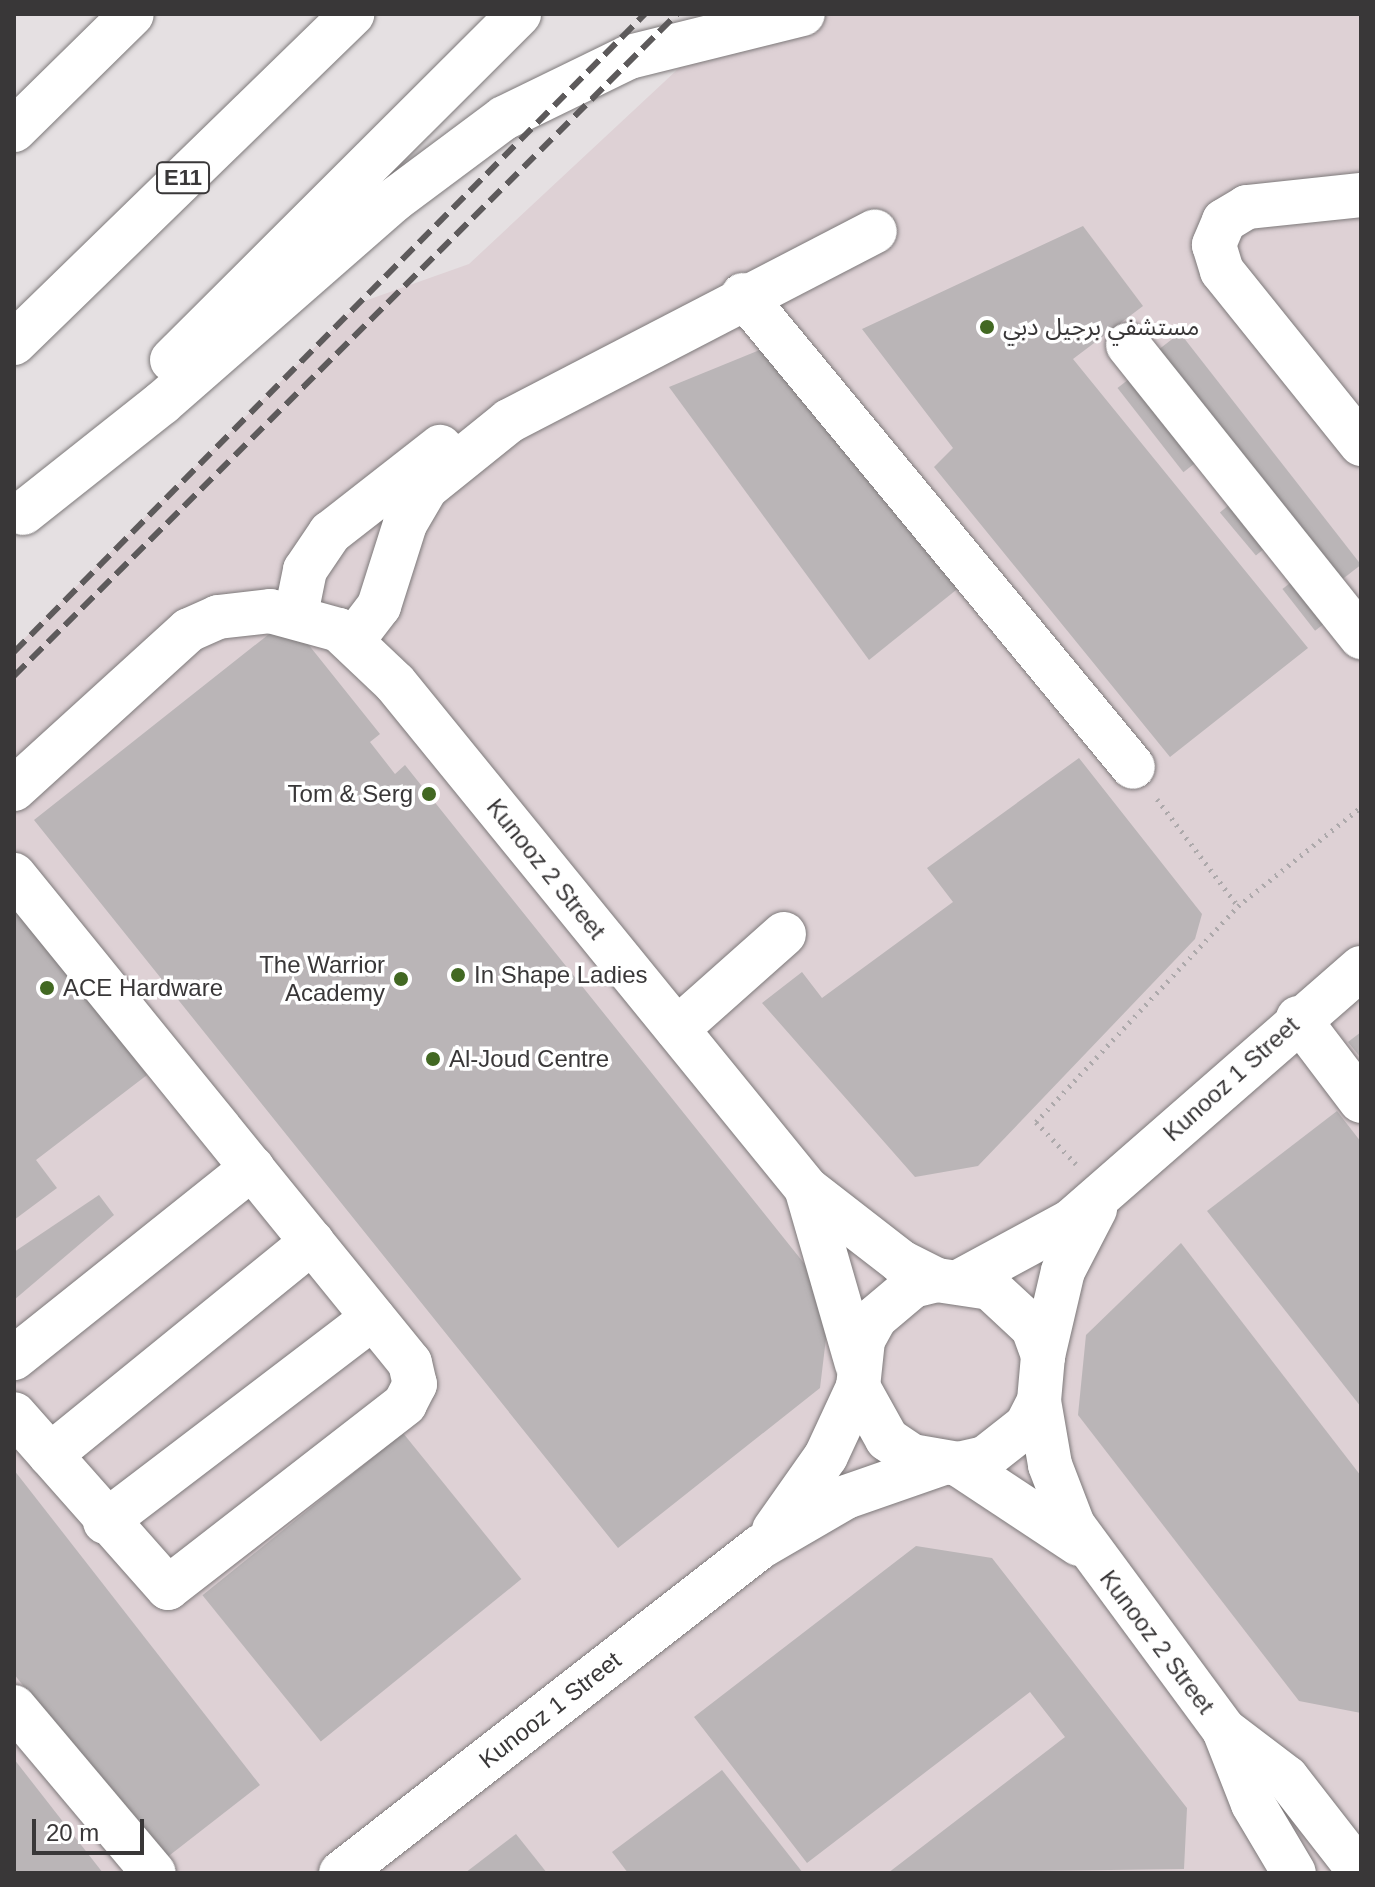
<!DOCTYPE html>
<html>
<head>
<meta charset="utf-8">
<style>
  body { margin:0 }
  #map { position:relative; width:1375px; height:1887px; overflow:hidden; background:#e5e0e2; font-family:Helvetica,"Noto Sans Arabic",sans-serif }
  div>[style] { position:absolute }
  .built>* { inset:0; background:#ded1d5 }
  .building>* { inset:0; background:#bab5b7; transform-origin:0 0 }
  .path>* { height:5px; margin-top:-2.5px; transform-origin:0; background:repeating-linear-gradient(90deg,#ada9ab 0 2px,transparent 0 8px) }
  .roads { filter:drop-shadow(0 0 2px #7d797a) drop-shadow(0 0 2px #7d797a) }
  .minor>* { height:44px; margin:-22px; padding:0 22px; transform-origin:22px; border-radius:22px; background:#fff }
  .highway>* { height:44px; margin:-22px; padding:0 22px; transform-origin:22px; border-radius:22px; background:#fff }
  .rail>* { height:6px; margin-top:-3px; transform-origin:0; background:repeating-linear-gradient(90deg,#5d5a5b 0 16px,transparent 0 24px) }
  .dots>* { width:22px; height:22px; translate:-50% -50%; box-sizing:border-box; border:4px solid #fff; border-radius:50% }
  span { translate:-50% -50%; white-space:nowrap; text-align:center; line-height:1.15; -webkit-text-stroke:7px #fff; paint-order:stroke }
  .shield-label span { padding:2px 6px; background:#fff; border:2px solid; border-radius:6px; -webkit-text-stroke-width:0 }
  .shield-label { font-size:22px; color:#393738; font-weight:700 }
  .poi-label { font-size:24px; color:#393738 }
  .left { translate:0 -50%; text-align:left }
  .right { translate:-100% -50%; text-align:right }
  .street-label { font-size:24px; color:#393738 }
  .frame { position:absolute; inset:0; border:16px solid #393738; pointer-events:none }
  .scale { position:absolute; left:32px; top:1819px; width:112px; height:36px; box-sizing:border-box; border:4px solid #393738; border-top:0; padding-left:10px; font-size:24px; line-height:28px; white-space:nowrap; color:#393738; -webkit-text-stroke:6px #fff; paint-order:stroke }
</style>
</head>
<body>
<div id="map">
  <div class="built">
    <i style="clip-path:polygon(737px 14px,1361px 14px,1361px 1873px,14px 1873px,14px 649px,359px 303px,469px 264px)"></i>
  </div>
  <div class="building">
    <i style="clip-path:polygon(1083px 226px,1143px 306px,1073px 359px,1308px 648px,1170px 757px,934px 467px,953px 448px,862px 329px)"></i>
    <i style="left:1180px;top:333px;width:294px;height:27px;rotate:52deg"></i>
    <i style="clip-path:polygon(777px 343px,971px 578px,869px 660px,669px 387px)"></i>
    <i style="left:1138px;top:372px;width:107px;height:26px;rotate:52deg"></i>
    <i style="left:1236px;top:499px;width:56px;height:21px;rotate:50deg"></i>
    <i style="left:1299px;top:576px;width:53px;height:21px;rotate:52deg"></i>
    <i style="clip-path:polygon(288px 619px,380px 734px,370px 742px,395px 774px,405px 765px,831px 1297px,820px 1388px,618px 1548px,34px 820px)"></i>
    <i style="clip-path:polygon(1079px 758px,1202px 914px,1195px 939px,978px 1166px,915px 1177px,762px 1003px,802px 972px,822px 998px,953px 902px,927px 868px)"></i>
    <i style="clip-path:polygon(14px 901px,147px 1075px,36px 1160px,57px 1188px,14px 1220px)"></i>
    <i style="clip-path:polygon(1361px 1032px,1361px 1058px,1348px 1042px)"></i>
    <i style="clip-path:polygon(1337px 1111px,1361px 1142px,1361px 1407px,1207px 1211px)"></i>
    <i style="clip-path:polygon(99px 1195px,114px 1215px,14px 1300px,14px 1252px)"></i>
    <i style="clip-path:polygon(1181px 1243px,1361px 1476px,1361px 1713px,1299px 1701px,1078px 1415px,1086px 1335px)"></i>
    <i style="left:403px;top:1433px;width:188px;height:258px;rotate:51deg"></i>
    <i style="clip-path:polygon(14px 1470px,260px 1785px,161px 1862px,14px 1674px)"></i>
    <i style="clip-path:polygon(916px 1546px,992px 1558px,1187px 1808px,1184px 1869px,888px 1873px,1065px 1737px,1030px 1692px,807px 1863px,694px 1717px)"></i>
    <i style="clip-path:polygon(14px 1759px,103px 1873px,14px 1873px)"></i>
    <i style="clip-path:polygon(722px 1770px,803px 1873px,628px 1873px,612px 1852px)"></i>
    <i style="clip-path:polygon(516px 1834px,547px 1873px,465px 1873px)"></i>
  </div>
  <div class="path">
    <i style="left:1157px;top:799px;width:134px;rotate:52.9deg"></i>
    <i style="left:1076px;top:1164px;width:58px;rotate:-133.6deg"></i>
    <i style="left:1036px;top:1122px;width:296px;rotate:-46.9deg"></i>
    <i style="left:1238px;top:906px;width:158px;rotate:-38.8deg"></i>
  </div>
  <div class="roads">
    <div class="minor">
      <i style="left:1361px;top:195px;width:115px;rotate:174deg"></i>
      <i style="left:1247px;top:207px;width:27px;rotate:149deg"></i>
      <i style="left:1224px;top:221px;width:26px;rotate:113deg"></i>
      <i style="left:1214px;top:245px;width:27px;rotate:73deg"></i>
      <i style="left:1222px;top:271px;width:222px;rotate:51.2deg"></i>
      <i style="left:743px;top:295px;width:612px;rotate:50.43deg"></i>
      <i style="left:1128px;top:345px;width:374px;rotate:51.4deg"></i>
      <i style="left:296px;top:614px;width:45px;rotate:-78.4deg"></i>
      <i style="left:305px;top:570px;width:45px;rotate:-56deg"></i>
      <i style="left:330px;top:533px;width:140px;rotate:-38deg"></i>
      <i style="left:353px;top:640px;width:43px;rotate:-52.6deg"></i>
      <i style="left:379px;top:606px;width:86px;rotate:-72.4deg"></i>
      <i style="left:405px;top:524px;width:42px;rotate:-59.7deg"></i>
      <i style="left:426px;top:488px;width:107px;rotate:-38.9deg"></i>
      <i style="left:509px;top:421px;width:412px;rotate:-27.4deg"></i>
      <i style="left:14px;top:789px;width:236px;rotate:-42.3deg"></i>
      <i style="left:189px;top:630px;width:32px;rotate:-24deg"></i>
      <i style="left:218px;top:617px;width:52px;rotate:-6.6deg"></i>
      <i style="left:270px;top:611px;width:72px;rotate:15.4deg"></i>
      <i style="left:339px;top:630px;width:77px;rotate:43.4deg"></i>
      <i style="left:395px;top:683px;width:653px;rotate:50.85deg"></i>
      <i style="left:807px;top:1189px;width:119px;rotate:37.8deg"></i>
      <i style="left:901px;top:1262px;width:40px;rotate:26.6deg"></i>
      <i style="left:937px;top:1280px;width:54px;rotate:8.6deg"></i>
      <i style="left:990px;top:1288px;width:59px;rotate:42.9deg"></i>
      <i style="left:1033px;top:1328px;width:30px;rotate:70deg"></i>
      <i style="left:1043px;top:1356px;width:45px;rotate:95.1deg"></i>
      <i style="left:1039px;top:1401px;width:27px;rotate:117deg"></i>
      <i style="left:1027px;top:1425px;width:53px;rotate:141.8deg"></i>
      <i style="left:985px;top:1458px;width:28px;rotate:167deg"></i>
      <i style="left:958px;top:1464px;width:47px;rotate:-170.1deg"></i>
      <i style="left:912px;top:1456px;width:30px;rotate:-146deg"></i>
      <i style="left:887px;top:1439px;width:60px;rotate:-119.1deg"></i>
      <i style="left:858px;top:1387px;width:47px;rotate:-83.9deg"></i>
      <i style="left:863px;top:1340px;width:25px;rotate:-61deg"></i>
      <i style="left:875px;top:1318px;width:50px;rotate:-40.1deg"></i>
      <i style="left:913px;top:1286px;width:25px;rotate:-14deg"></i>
      <i style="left:14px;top:875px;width:628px;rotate:50.94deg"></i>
      <i style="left:410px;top:1363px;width:22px;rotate:77deg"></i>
      <i style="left:415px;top:1384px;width:22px;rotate:117deg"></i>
      <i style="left:405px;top:1404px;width:300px;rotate:142.2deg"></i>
      <i style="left:168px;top:1588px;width:232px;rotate:-131.5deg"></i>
      <i style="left:1298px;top:1018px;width:104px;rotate:52.8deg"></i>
      <i style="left:677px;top:1029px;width:143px;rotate:-41.6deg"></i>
      <i style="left:807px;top:1191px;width:180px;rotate:73.9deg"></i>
      <i style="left:962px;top:1280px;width:124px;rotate:-28.4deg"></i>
      <i style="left:1071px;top:1221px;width:385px;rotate:-41.1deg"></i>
      <i style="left:1043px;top:1356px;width:87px;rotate:-76.8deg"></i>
      <i style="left:1063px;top:1271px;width:70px;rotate:-62.7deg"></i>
      <i style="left:14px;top:1358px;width:305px;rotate:-38.6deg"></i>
      <i style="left:1039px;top:1401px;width:65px;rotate:80.2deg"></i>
      <i style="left:1050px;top:1465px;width:64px;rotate:69deg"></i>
      <i style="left:1073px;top:1525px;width:255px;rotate:53.6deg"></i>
      <i style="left:1224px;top:1730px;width:79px;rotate:68.6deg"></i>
      <i style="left:1253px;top:1804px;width:80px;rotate:59.3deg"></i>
      <i style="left:50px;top:1455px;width:338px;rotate:-39.1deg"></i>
      <i style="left:958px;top:1464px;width:145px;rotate:33.5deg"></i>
      <i style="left:105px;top:1522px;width:337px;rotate:-37.3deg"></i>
      <i style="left:774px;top:1530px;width:90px;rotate:-54.9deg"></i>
      <i style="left:826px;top:1456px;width:76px;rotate:-65.1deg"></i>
      <i style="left:14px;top:1707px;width:217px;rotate:49.9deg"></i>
      <i style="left:1224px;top:1730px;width:79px;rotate:37.3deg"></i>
      <i style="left:1287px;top:1778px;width:120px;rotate:52.1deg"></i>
      <i style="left:341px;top:1873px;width:531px;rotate:-37.88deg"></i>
      <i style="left:760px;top:1547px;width:99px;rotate:-30.2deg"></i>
      <i style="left:846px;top:1497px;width:101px;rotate:-19.2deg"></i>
    </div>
    <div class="highway">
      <i style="left:14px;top:130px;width:165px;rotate:-44.5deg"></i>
      <i style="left:14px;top:343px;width:472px;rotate:-44.2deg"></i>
      <i style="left:172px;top:360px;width:490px;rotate:-44.9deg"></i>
      <i style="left:23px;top:513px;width:177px;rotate:-38.4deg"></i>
      <i style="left:162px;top:403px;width:308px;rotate:-41.2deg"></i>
      <i style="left:394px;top:200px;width:137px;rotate:-36.7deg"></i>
      <i style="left:504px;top:118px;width:139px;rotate:-26deg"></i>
      <i style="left:629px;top:57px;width:179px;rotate:-13.9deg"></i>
    </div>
  </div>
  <div class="rail">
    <i style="left:14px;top:652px;width:897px;rotate:-45.32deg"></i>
    <i style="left:14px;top:676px;width:937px;rotate:-44.96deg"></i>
  </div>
  <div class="dots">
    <i style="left:987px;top:327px;background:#426822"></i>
    <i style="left:429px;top:794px;background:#426822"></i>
    <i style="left:458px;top:975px;background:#426822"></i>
    <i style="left:401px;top:979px;background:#426822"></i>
    <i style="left:47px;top:988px;background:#426822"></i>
    <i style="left:433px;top:1059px;background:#426822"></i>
  </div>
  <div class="shield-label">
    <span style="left:183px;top:178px">E11</span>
  </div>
  <div class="poi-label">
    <span class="left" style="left:1003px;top:327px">مستشفي برجيل دبي</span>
    <span class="right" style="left:413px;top:794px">Tom &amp; Serg</span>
    <span class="right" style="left:385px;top:979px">The Warrior<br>Academy</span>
    <span class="left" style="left:474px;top:975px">In Shape Ladies</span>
    <span class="left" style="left:63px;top:988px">ACE Hardware</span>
    <span class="left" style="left:449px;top:1059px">Al-Joud Centre</span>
  </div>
  <div class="street-label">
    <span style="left:546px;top:869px;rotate:51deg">Kunooz 2 Street</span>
    <span style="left:1231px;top:1079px;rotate:-42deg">Kunooz 1 Street</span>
    <span style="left:1157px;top:1642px;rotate:53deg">Kunooz 2 Street</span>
    <span style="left:550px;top:1710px;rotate:-38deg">Kunooz 1 Street</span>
  </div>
  <div class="frame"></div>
  <div class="scale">20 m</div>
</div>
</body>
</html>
